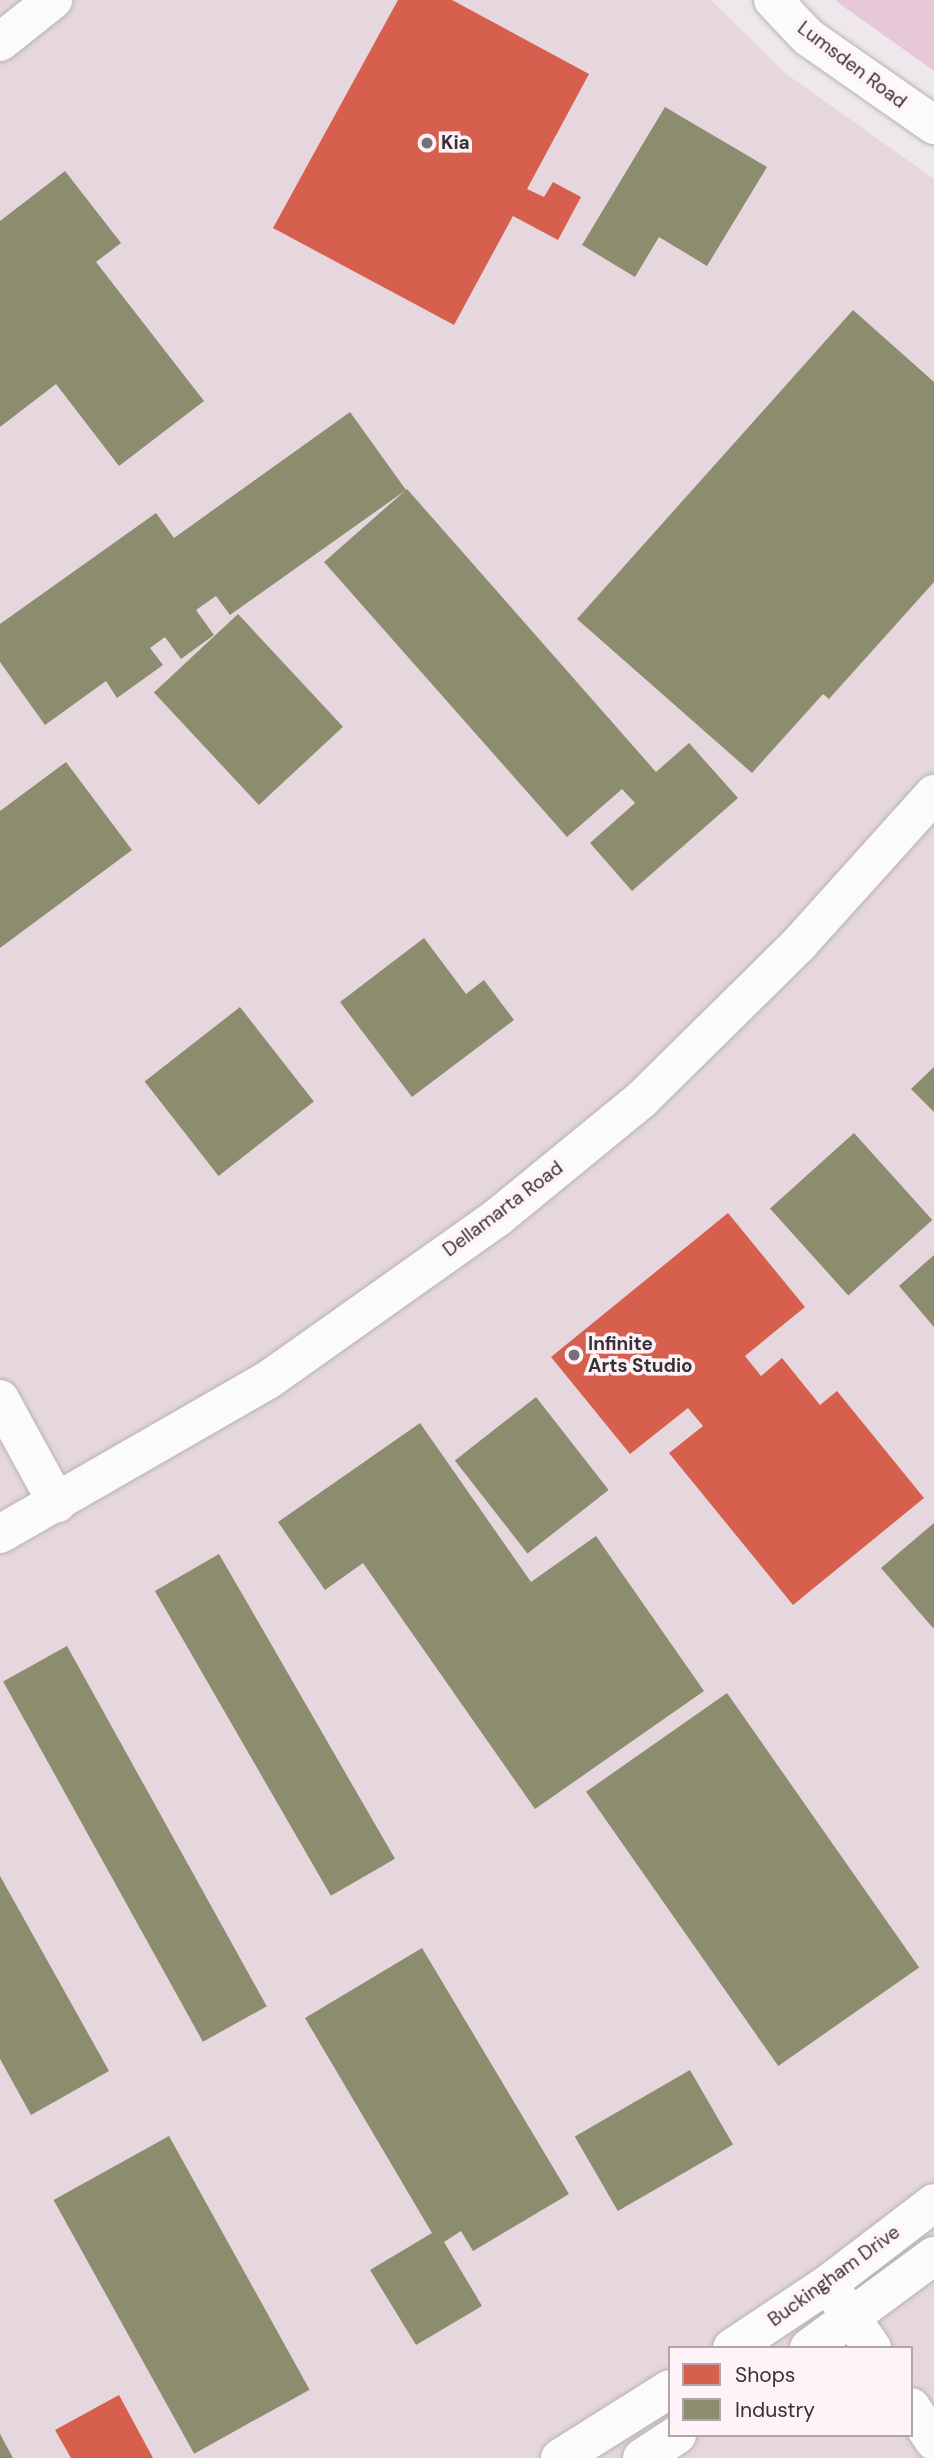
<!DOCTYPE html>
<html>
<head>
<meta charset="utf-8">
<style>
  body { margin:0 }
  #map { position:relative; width:934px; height:2458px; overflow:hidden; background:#eee7eb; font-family:"DM Sans",sans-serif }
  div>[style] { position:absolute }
  .built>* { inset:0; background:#e6d7df }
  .green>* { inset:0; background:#e6c8d8 }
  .shops>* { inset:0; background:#d6604d }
  .industry>* { inset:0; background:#8c8c6e; transform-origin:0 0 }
  .roads { filter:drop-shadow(0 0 2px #b6b1b3) drop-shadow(0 0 2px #b6b1b3) }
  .minor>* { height:38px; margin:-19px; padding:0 19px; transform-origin:19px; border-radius:19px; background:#fcfbfc }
  .dots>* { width:19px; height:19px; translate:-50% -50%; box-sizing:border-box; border:4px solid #fff2f8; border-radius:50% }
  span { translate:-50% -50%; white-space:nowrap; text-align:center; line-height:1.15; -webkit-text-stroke:7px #fff2f8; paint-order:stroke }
  .street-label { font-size:19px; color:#373235 }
  .poi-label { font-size:19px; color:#373235; font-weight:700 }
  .left { translate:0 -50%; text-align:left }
  .legend { position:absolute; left:668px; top:2346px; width:245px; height:91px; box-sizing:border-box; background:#fff2f8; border:2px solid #afa5aa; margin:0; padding:9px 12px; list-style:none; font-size:21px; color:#373235 }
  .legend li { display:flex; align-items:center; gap:14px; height:35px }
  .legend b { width:35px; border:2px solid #afa5aa }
</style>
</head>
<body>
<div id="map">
  <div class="built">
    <i style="clip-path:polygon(evenodd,0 0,711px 0,785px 73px,934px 179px,934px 2458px,0 2458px,0 0,670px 2348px,911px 2348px,911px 2435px,670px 2435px,670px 2348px)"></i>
  </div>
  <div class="green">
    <i style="clip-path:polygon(836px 0,934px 0,934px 71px,840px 4px)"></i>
  </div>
  <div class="shops">
    <i style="clip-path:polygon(398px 0,452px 0,589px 74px,527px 189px,544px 197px,553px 182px,581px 197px,558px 240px,513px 216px,454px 325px,273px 228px)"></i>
    <i style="clip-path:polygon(728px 1213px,805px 1307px,745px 1356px,761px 1376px,782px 1358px,820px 1405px,837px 1391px,924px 1498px,793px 1605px,669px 1453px,703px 1426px,688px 1408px,630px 1454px,551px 1357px)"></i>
    <i style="clip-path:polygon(119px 2395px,153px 2458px,71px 2458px,55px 2430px)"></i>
  </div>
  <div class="industry">
    <i style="clip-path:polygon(665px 107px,767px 167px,707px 266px,659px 237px,635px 277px,582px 245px)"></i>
    <i style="clip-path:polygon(65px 171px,121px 243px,96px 262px,204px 401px,119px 466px,56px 384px,0 427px,0 221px)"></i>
    <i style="clip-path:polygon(853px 310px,934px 382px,934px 582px,829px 699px,823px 694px,752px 773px,577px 619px)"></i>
    <i style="clip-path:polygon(350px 412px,406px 490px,230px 615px,216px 596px,196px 610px,214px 635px,181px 659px,165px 637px,150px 648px,163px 665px,117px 698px,106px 681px,45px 725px,0 662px,0 624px,156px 513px,174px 538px)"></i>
    <i style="clip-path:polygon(407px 489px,656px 772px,689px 743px,738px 798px,632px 891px,590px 843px,635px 803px,622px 789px,567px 837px,324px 562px)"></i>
    <i style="left:238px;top:614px;width:154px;height:115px;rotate:47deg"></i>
    <i style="clip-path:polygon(66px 762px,132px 850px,0 948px,0 811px)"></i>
    <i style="clip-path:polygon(424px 938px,466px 994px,484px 980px,514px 1020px,412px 1097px,340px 1002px)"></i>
    <i style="left:240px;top:1007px;width:120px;height:121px;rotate:52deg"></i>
    <i style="clip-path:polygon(934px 1067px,934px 1112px,911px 1089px)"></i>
    <i style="left:854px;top:1133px;width:117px;height:113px;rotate:48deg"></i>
    <i style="clip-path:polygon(934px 1255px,934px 1327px,899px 1286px)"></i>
    <i style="left:536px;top:1397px;width:118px;height:103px;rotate:52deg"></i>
    <i style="clip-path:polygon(420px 1423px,531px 1582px,596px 1536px,704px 1691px,535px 1809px,363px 1563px,325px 1590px,278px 1522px)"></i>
    <i style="clip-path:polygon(934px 1523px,934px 1627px,933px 1628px,881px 1568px)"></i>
    <i style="left:219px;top:1554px;width:352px;height:74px;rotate:60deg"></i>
    <i style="left:67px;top:1646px;width:412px;height:73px;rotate:61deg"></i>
    <i style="left:727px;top:1693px;width:335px;height:172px;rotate:55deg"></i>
    <i style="clip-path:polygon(0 1876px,109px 2071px,31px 2115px,0 2059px)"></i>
    <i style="clip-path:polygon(422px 1948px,569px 2194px,473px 2251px,461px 2231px,444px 2242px,482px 2306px,416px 2345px,370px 2270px,432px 2233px,305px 2018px)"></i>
    <i style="left:690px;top:2070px;width:86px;height:133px;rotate:60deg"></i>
    <i style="left:169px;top:2136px;width:290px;height:132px;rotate:61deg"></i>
    <i style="clip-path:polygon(0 2434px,13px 2458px,0 2458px)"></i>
  </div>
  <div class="roads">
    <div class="minor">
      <i style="left:773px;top:0;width:51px;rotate:46.6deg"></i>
      <i style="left:808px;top:37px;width:154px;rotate:34.9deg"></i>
      <i style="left:0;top:42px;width:68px;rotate:-38.4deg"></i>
      <i style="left:0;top:1399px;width:119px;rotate:61.3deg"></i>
      <i style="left:0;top:1534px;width:309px;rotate:-29.9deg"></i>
      <i style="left:268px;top:1380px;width:282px;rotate:-35.3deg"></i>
      <i style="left:498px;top:1217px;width:185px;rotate:-39.3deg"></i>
      <i style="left:641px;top:1100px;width:222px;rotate:-44.6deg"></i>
      <i style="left:799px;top:944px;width:202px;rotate:-48deg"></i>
      <i style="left:837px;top:2297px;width:62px;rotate:55.5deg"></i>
      <i style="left:732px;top:2348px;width:115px;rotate:-33.7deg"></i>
      <i style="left:828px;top:2284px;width:133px;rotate:-37.4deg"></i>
      <i style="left:809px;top:2348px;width:155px;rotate:-36.4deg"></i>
      <i style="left:911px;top:2407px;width:41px;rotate:55.9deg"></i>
      <i style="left:560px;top:2458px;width:130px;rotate:-32.1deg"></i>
      <i style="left:642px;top:2458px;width:42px;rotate:-33.3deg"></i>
    </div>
  </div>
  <div class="dots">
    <i style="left:427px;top:143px;background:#777175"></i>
    <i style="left:574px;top:1355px;background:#777175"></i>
  </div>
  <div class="street-label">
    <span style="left:852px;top:65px;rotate:37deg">Lumsden Road</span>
    <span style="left:503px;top:1209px;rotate:-37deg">Dellamarta Road</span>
    <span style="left:834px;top:2276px;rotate:-36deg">Buckingham Drive</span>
  </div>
  <div class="poi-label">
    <span class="left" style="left:441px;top:143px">Kia</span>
    <span class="left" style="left:588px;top:1355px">Infinite<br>Arts Studio</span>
  </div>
  <ul class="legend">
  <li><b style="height:19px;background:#d6604d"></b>Shops</li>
  <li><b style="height:19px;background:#8c8c6e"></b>Industry</li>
  </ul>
</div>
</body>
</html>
